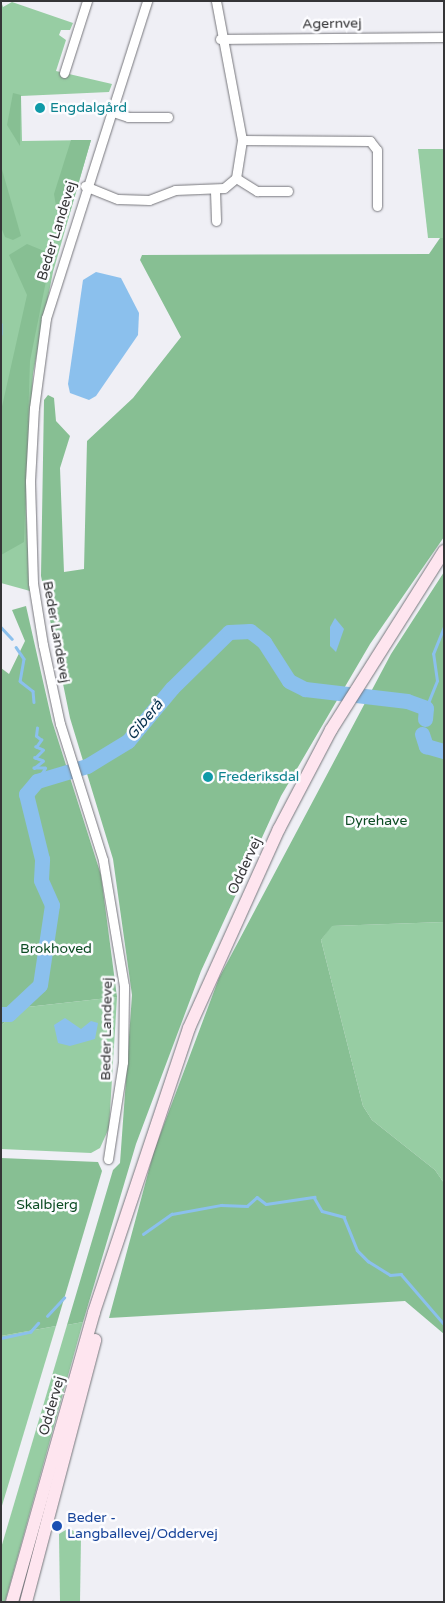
<!DOCTYPE html>
<html>
<head>
<meta charset="utf-8">
<style>
  body { margin:0 }
  #map { position:relative; width:445px; height:1603px; overflow:hidden; background:#efeff5; font-family:"Varela Round",sans-serif }
  div>[style] { position:absolute }
  .green>* { inset:0; background:#97cda3 }
  .forest>* { inset:0; background:#87bf93 }
  .water>* { inset:0; background:#8bc0ed }
  .stream>* { height:2.5px; margin:-1.25px; padding:0 1.25px; transform-origin:1.25px; border-radius:1.25px; background:#8bc0ed }
  .river>* { height:15px; margin:-7.5px; padding:0 7.5px; transform-origin:7.5px; border-radius:7.5px; background:#8bc0ed }
  .roads { filter:drop-shadow(0 0 1px #76767b) drop-shadow(0 0 1px #76767b) }
  .street>* { height:9px; margin:-4.5px; padding:0 4.5px; transform-origin:4.5px; border-radius:4.5px; background:#fff }
  .secondary>* { height:12px; margin:-6px; padding:0 6px; transform-origin:6px; border-radius:6px; background:#fee5ef }
  .dots>* { width:14px; height:14px; translate:-50% -50%; box-sizing:border-box; border:2px solid #fcfcff; border-radius:50% }
  span { translate:-50% -50%; white-space:nowrap; text-align:center; line-height:1.15; -webkit-text-stroke:5px #fcfcff; paint-order:stroke }
  .street-label { font-size:14px; color:#353537 }
  .culture-label { font-size:14px; color:#0d838f }
  .left { translate:0 -50%; text-align:left }
  .park-label { font-size:14px; color:#0d4d24 }
  .transit-label { font-size:14px; color:#164399 }
  .water-label { font-size:15px; color:#052f4d; font-style:italic }
  .frame { position:absolute; inset:0; border:2px solid #353537; pointer-events:none }
</style>
</head>
<body>
<div id="map">
  <div class="green">
    <i style="clip-path:polygon(1px 1px,3px 7px,12px 2px,73px 23px,70px 30px,61px 30px,59px 35px,66px 40px,56px 71px,112px 84px,109px 92px,21px 96px,22px 141px,91px 140px,53px 272px,33px 374px,26px 508px,30px 591px,1px 583px)"></i>
    <i style="clip-path:polygon(418px 149px,444px 149px,444px 238px,428px 238px)"></i>
    <i style="clip-path:polygon(444px 922px,444px 1183px,435px 1170px,372px 1120px,363px 1106px,321px 940px,331px 926px)"></i>
    <i style="clip-path:polygon(117px 997px,109px 1128px,100px 1148px,91px 1153px,1px 1149px,1px 1025px,27px 1007px)"></i>
    <i style="clip-path:polygon(83px 1322px,5px 1602px,1px 1602px,1px 1548px,67px 1325px)"></i>
    <i style="clip-path:polygon(56px 1326px,1px 1509px,1px 1336px)"></i>
    <i style="clip-path:polygon(69px 1528px,81px 1536px,80px 1602px,60px 1602px,59px 1534px)"></i>
  </div>
  <div class="forest">
    <i style="clip-path:polygon(13px 93px,21px 95px,20px 146px,7px 125px)"></i>
    <i style="clip-path:polygon(71px 140px,91px 140px,68px 219px,57px 212px,54px 194px)"></i>
    <i style="clip-path:polygon(1px 166px,21px 236px,13px 240px,5px 237px,1px 227px)"></i>
    <i style="clip-path:polygon(440px 238px,444px 238px,444px 537px,370px 644px,281px 796px,201px 971px,136px 1144px,83px 1322px,67px 1325px,113px 1170px,120px 1163px,132px 995px,113px 859px,70px 718px,41px 576px,44px 400px,48px 395px,54px 398px,56px 421px,70px 436px,60px 468px,64px 572px,84px 569px,87px 441px,133px 398px,181px 337px,140px 260px,142px 255px,429px 254px)"></i>
    <i style="clip-path:polygon(27px 244px,49px 253px,50px 261px,30px 361px,24px 542px,1px 555px,1px 411px,27px 295px,9px 255px)"></i>
    <i style="clip-path:polygon(444px 572px,444px 922px,332px 926px,321px 940px,363px 1106px,372px 1120px,435px 1170px,444px 1183px,444px 1334px,405px 1301px,109px 1318px,154px 1151px,219px 978px,391px 654px)"></i>
    <i style="clip-path:polygon(26px 606px,52px 721px,101px 875px,117px 997px,27px 1007px,1px 1025px,1px 668px,9px 674px,25px 641px,12px 610px)"></i>
    <i style="clip-path:polygon(1px 1158px,98px 1162px,102px 1171px,56px 1326px,1px 1336px)"></i>
  </div>
  <div class="water">
    <i style="clip-path:polygon(96px 272px,121px 278px,139px 313px,138px 335px,96px 396px,89px 400px,70px 393px,68px 384px,83px 280px)"></i>
    <i style="clip-path:polygon(335px 618px,344px 629px,336px 652px,330px 646px,330px 627px)"></i>
    <i style="clip-path:polygon(65px 1018px,81px 1029px,91px 1021px,98px 1023px,95px 1039px,70px 1046px,58px 1043px,54px 1025px)"></i>
  </div>
  <div class="stream">
    <i style="left:1px;top:324px;width:10px;rotate:90deg"></i>
    <i style="left:1px;top:627px;width:16px;rotate:47deg"></i>
    <i style="left:16px;top:647px;width:14px;rotate:56deg"></i>
    <i style="left:24px;top:659px;width:22px;rotate:100deg"></i>
    <i style="left:20px;top:681px;width:16px;rotate:38deg"></i>
    <i style="left:33px;top:691px;width:11px;rotate:85deg"></i>
    <i style="left:426px;top:708px;width:29px;rotate:-68deg"></i>
    <i style="left:437px;top:681px;width:27px;rotate:-98deg"></i>
    <i style="left:433px;top:654px;width:29px;rotate:-68deg"></i>
    <i style="left:37px;top:781px;width:15px;rotate:-58deg"></i>
    <i style="left:45px;top:768px;width:11px;rotate:180deg"></i>
    <i style="left:34px;top:768px;width:11px;rotate:-38deg"></i>
    <i style="left:43px;top:761px;width:9px;rotate:-159deg"></i>
    <i style="left:35px;top:758px;width:11px;rotate:-45deg"></i>
    <i style="left:43px;top:750px;width:8px;rotate:-157deg"></i>
    <i style="left:36px;top:747px;width:9px;rotate:-54deg"></i>
    <i style="left:41px;top:740px;width:6px;rotate:-141deg"></i>
    <i style="left:36px;top:736px;width:8px;rotate:-83deg"></i>
    <i style="left:143px;top:1234px;width:35px;rotate:-35deg"></i>
    <i style="left:172px;top:1214px;width:50px;rotate:-10.4deg"></i>
    <i style="left:221px;top:1205px;width:26px;rotate:2deg"></i>
    <i style="left:247px;top:1206px;width:13px;rotate:-42deg"></i>
    <i style="left:257px;top:1197px;width:11px;rotate:38deg"></i>
    <i style="left:266px;top:1204px;width:49px;rotate:-8.3deg"></i>
    <i style="left:314px;top:1197px;width:16px;rotate:60deg"></i>
    <i style="left:322px;top:1211px;width:23px;rotate:15deg"></i>
    <i style="left:344px;top:1217px;width:35px;rotate:68deg"></i>
    <i style="left:357px;top:1250px;width:16px;rotate:45deg"></i>
    <i style="left:368px;top:1261px;width:26px;rotate:32deg"></i>
    <i style="left:390px;top:1275px;width:11px;rotate:-5deg"></i>
    <i style="left:401px;top:1274px;width:66px;rotate:49.3deg"></i>
    <i style="left:47px;top:1316px;width:25px;rotate:-47deg"></i>
    <i style="left:1px;top:1338px;width:30px;rotate:-12deg"></i>
    <i style="left:30px;top:1332px;width:12px;rotate:-48deg"></i>
  </div>
  <div class="river">
    <i style="left:422px;top:734px;width:13px;rotate:72deg"></i>
    <i style="left:426px;top:746px;width:19px;rotate:16deg"></i>
    <i style="left:1px;top:1014px;width:8px"></i>
    <i style="left:9px;top:1014px;width:42px;rotate:-43.1deg"></i>
    <i style="left:40px;top:985px;width:81px;rotate:-81.5deg"></i>
    <i style="left:52px;top:905px;width:27px;rotate:-114deg"></i>
    <i style="left:41px;top:880px;width:21px;rotate:-87deg"></i>
    <i style="left:42px;top:859px;width:67px;rotate:-103.8deg"></i>
    <i style="left:26px;top:794px;width:17px;rotate:-50deg"></i>
    <i style="left:37px;top:781px;width:52px;rotate:-16.7deg"></i>
    <i style="left:87px;top:766px;width:48px;rotate:-31.4deg"></i>
    <i style="left:128px;top:741px;width:69px;rotate:-50.3deg"></i>
    <i style="left:172px;top:688px;width:80px;rotate:-44.5deg"></i>
    <i style="left:229px;top:632px;width:21px;rotate:-3deg"></i>
    <i style="left:250px;top:631px;width:18px;rotate:38deg"></i>
    <i style="left:264px;top:642px;width:46px;rotate:57.3deg"></i>
    <i style="left:289px;top:681px;width:18px;rotate:27deg"></i>
    <i style="left:305px;top:689px;width:103px;rotate:6.7deg"></i>
    <i style="left:407px;top:701px;width:20px;rotate:20deg"></i>
    <i style="left:426px;top:708px;width:11px;rotate:95deg"></i>
  </div>
  <div class="roads">
    <div class="street">
      <i style="left:216px;top:1px;width:141px;rotate:79.4deg"></i>
      <i style="left:242px;top:140px;width:128px;rotate:0.4deg"></i>
      <i style="left:370px;top:141px;width:11px;rotate:52deg"></i>
      <i style="left:377px;top:150px;width:56px;rotate:90deg"></i>
      <i style="left:220px;top:39px;width:224px;rotate:-0.5deg"></i>
      <i style="left:64px;top:73px;width:76px;rotate:-72.3deg"></i>
      <i style="left:110px;top:111px;width:19px;rotate:18deg"></i>
      <i style="left:128px;top:117px;width:40px"></i>
      <i style="left:236px;top:178px;width:25px;rotate:32deg"></i>
      <i style="left:257px;top:191px;width:31px"></i>
      <i style="left:85px;top:186px;width:35px;rotate:22deg"></i>
      <i style="left:118px;top:199px;width:31px;rotate:2deg"></i>
      <i style="left:149px;top:200px;width:28px;rotate:-21deg"></i>
      <i style="left:175px;top:190px;width:49px;rotate:-2.3deg"></i>
      <i style="left:224px;top:188px;width:16px;rotate:-40deg"></i>
      <i style="left:236px;top:178px;width:38px;rotate:-81deg"></i>
      <i style="left:215px;top:191px;width:30px;rotate:88deg"></i>
      <i style="left:108px;top:1159px;width:98px;rotate:-81.2deg"></i>
      <i style="left:123px;top:1062px;width:76px;rotate:-89.2deg"></i>
      <i style="left:124px;top:986px;width:128px;rotate:-99.5deg"></i>
      <i style="left:103px;top:860px;width:143px;rotate:-107.5deg"></i>
      <i style="left:60px;top:724px;width:81px;rotate:-102.1deg"></i>
      <i style="left:43px;top:645px;width:63px;rotate:-99.2deg"></i>
      <i style="left:33px;top:583px;width:102px;rotate:-91.7deg"></i>
      <i style="left:30px;top:481px;width:73px;rotate:-86.9deg"></i>
      <i style="left:34px;top:408px;width:91px;rotate:-82.4deg"></i>
      <i style="left:46px;top:318px;width:333px;rotate:-72.3deg"></i>
    </div>
    <div class="secondary">
      <i style="left:12px;top:1602px;width:301px;rotate:-74.2deg"></i>
      <i style="left:94px;top:1312px;width:299px;rotate:-71.5deg"></i>
      <i style="left:189px;top:1028px;width:218px;rotate:-65.7deg"></i>
      <i style="left:279px;top:829px;width:112px;rotate:-62.3deg"></i>
      <i style="left:331px;top:730px;width:212px;rotate:-57.7deg"></i>
      <i style="left:26px;top:1602px;width:271px;rotate:-75.2deg"></i>
    </div>
  </div>
  <div class="dots">
    <i style="left:40px;top:108px;background:#0f9aa8"></i>
    <i style="left:208px;top:777px;background:#0f9aa8"></i>
    <i style="left:57px;top:1526px;background:#1a4fb4"></i>
  </div>
  <div class="street-label">
    <span style="left:332px;top:24px;rotate:-1deg">Agernvej</span>
    <span style="left:57px;top:231px;rotate:-73deg">Beder Landevej</span>
    <span style="left:56px;top:632px;rotate:80deg">Beder Landevej</span>
    <span style="left:245px;top:866px;rotate:-65deg">Oddervej</span>
    <span style="left:107px;top:1029px;rotate:-89deg">Beder Landevej</span>
    <span style="left:52px;top:1406px;rotate:-74deg">Oddervej</span>
  </div>
  <div class="culture-label">
    <span class="left" style="left:50px;top:108px">Engdalgård</span>
    <span class="left" style="left:218px;top:777px">Frederiksdal</span>
  </div>
  <div class="park-label">
    <span style="left:376px;top:821px">Dyrehave</span>
    <span style="left:56px;top:949px">Brokhoved</span>
    <span style="left:47px;top:1205px">Skalbjerg</span>
  </div>
  <div class="transit-label">
    <span class="left" style="left:67px;top:1526px">Beder -<br>Langballevej/Oddervej</span>
  </div>
  <div class="water-label">
    <span style="left:145px;top:720px;rotate:-50deg">Giberå</span>
  </div>
  <div class="frame"></div>
</div>
</body>
</html>
